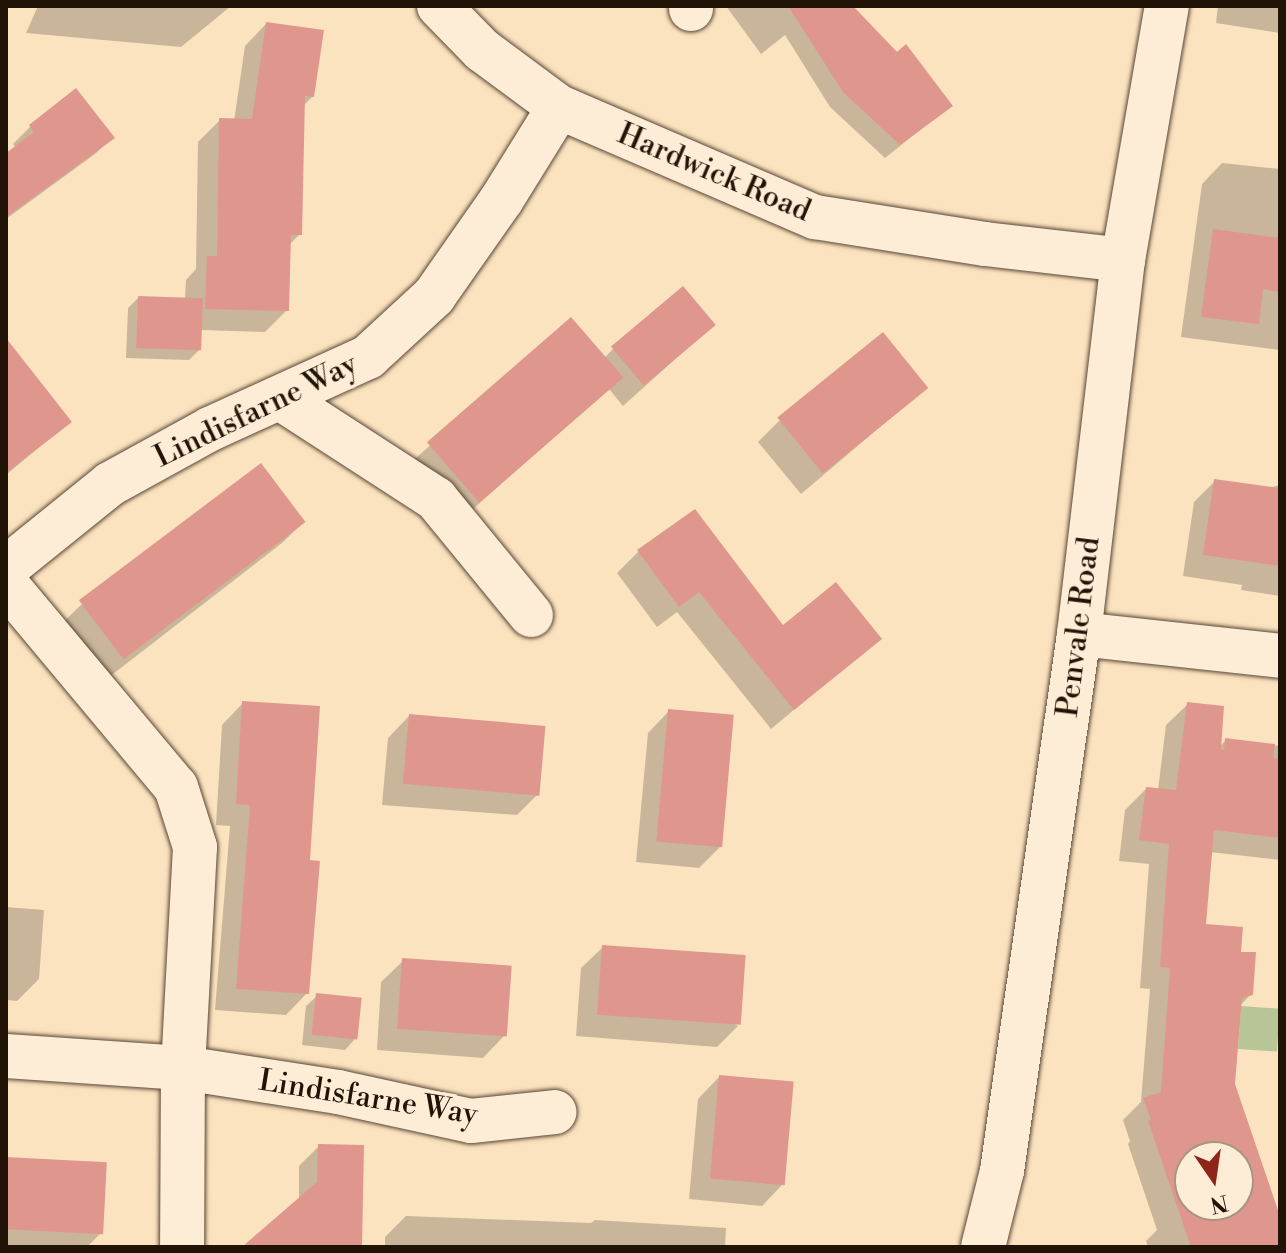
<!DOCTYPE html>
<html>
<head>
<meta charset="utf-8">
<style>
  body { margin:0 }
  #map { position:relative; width:1286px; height:1253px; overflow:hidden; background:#fce3c0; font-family:"Libre Bodoni",serif }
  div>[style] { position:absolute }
  .green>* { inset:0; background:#b8c597; transform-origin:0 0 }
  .shadow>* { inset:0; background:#0003 }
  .building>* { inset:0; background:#df978d; transform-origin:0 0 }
  .roads { filter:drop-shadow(0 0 2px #584734) drop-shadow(0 0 2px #584734) }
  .street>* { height:44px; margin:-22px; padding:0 22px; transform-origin:22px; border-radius:22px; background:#fdedd6 }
  .secondary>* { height:44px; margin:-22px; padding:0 22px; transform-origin:22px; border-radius:22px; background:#fdedd6 }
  span { translate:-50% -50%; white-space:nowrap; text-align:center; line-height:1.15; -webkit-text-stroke:7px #fdedd6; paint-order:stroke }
  .street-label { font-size:30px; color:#211306 }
  .frame { position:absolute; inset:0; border:8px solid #211306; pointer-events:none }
  .north { position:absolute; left:1174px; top:1141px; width:80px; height:80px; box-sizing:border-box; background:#fdedd6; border:2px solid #a59683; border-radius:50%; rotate:167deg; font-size:22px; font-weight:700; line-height:32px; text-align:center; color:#211306 }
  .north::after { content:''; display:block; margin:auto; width:28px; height:36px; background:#8f2418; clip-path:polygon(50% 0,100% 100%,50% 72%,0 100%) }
</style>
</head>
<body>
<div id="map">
  <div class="green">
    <i style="left:1241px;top:1006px;width:39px;height:43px;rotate:4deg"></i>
  </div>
  <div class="shadow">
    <i style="clip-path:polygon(38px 6px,231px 6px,181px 47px,26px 33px)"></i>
    <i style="clip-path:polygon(726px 6px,851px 6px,950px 106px,885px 158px,830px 107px,785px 35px,761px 54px)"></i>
    <i style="clip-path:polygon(1218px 6px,1280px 6px,1280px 33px,1216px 23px)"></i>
    <i style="clip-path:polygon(266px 24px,313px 96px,303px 106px,300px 234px,289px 245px,287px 310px,265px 332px,200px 330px,200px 349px,189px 360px,126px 358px,128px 308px,138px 298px,185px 299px,186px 280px,196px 269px,198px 142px,220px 120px,234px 121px,245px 46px)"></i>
    <i style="clip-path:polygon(30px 127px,112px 138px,95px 154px,6px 219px,6px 156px,16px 148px,13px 144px)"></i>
    <i style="clip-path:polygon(1222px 163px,1280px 169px,1280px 350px,1181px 337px,1202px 184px)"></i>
    <i style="clip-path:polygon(571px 320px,604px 358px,613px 349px,713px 325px,623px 406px,609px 389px,448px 531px,398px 474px)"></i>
    <i style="clip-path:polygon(6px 343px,69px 422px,6px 475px)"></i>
    <i style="clip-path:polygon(926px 388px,801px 494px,758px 442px,779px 421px)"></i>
    <i style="clip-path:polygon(1215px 481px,1268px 488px,1280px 485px,1280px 596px,1241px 590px,1242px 585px,1183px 576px,1194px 502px)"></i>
    <i style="clip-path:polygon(695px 511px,782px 628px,879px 639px,771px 729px,677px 612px,657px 627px,617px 573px,638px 552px)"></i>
    <i style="clip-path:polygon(304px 522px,282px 543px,104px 681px,60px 625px,82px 604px)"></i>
    <i style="clip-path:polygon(243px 703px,308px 862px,307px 993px,286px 1015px,215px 1010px,230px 826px,216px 825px,222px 725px)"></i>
    <i style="clip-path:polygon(evenodd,1188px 704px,1219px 747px,1226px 740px,1280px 746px,1280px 860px,1210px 852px,1204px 926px,1239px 954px,1251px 994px,1239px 1007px,1233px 1085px,1276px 1211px,1280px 1210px,1280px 1247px,1148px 1247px,1146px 1241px,1157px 1230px,1128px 1144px,1130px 1141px,1123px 1120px,1141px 1102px,1150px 989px,1140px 988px,1149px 864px,1119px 861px,1125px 810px,1146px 789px,1158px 790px,1166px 725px,1188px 704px,1190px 1157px,1238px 1157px,1238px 1205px,1190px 1205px,1190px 1157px)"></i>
    <i style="clip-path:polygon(669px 711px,720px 847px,699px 868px,636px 862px,648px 733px)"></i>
    <i style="clip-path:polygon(409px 716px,538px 794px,517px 815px,382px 805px,388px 738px)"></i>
    <i style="clip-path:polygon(6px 907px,44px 910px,39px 979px,17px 1001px,6px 1000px)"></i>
    <i style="clip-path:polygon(603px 947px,738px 1026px,717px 1047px,576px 1036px,581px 968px)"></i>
    <i style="clip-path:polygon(403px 961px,504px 1036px,483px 1058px,377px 1050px,381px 982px)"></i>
    <i style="clip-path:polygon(317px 996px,355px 1039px,345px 1050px,302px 1045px,306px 1006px)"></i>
    <i style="clip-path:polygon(719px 1077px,783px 1184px,762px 1206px,689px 1199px,698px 1099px)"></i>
    <i style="clip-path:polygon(319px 1146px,351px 1247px,246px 1247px,299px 1201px,299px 1166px)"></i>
    <i style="clip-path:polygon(6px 1159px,100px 1234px,87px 1247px,6px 1247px)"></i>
    <i style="clip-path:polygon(406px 1216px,591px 1223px,595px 1220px,726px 1228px,725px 1247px,385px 1247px,385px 1237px)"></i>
  </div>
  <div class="building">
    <i style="clip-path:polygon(788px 6px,853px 6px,897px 52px,906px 44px,953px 106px,900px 145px,843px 92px)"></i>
    <i style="clip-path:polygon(266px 22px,324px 30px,314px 97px,305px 96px,302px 235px,291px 235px,289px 311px,205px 309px,207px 256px,217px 256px,219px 118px,252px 119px)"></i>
    <i style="clip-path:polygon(76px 88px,115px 138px,6px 217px,6px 153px,34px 132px,29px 125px)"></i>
    <i style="clip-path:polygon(1213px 229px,1280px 238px,1280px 292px,1263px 289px,1259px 324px,1201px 317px)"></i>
    <i style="left:683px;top:286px;width:51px;height:94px;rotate:50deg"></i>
    <i style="left:138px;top:296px;width:65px;height:52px;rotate:2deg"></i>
    <i style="left:571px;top:317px;width:80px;height:191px;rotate:49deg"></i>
    <i style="left:883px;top:332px;width:72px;height:136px;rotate:51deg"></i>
    <i style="clip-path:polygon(6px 338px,72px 422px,6px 473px)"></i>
    <i style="left:261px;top:463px;width:74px;height:228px;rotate:53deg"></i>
    <i style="clip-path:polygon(1214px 479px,1280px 488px,1280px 566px,1203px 555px)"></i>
    <i style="clip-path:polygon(695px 509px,783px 625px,836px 582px,882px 639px,794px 710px,699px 592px,679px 607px,637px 550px)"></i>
    <i style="clip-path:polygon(242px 701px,320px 706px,310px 860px,320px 861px,309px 994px,236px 989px,250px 805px,236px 804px)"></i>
    <i style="clip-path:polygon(evenodd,1187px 702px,1224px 706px,1221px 749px,1224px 750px,1225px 738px,1275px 744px,1273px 758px,1280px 759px,1280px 838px,1214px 830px,1206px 924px,1243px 927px,1241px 952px,1256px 952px,1253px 995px,1242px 998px,1235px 1084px,1280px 1216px,1280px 1247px,1191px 1247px,1148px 1121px,1151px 1120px,1143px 1098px,1161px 1092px,1170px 968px,1160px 967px,1169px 844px,1139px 840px,1146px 787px,1176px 790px,1187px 702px,1190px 1157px,1238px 1157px,1238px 1205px,1190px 1205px,1190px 1157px)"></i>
    <i style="left:668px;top:709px;width:66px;height:133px;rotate:5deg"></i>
    <i style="left:409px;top:714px;width:137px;height:70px;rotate:5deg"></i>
    <i style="left:602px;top:945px;width:144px;height:70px;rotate:4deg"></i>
    <i style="left:402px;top:958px;width:110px;height:71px;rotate:4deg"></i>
    <i style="left:316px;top:993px;width:46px;height:42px;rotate:6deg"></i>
    <i style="left:719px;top:1075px;width:75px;height:104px;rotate:5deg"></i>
    <i style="clip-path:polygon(318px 1144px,364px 1145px,362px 1247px,242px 1247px,317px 1182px)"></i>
    <i style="left:6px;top:1157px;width:101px;height:72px;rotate:3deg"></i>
  </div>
  <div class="roads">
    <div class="street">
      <i style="left:439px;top:6px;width:62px;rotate:45.7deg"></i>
      <i style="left:482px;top:50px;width:96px;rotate:36.5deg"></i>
      <i style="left:559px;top:107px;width:279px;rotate:23.3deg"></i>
      <i style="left:815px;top:217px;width:172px;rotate:9deg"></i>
      <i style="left:985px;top:244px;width:139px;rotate:6.6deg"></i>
      <i style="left:691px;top:9px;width:3px;rotate:-90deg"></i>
      <i style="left:280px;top:398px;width:186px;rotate:32.9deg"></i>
      <i style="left:436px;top:499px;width:150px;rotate:50.7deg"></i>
      <i style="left:6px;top:568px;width:134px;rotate:-38.9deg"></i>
      <i style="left:110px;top:484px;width:114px;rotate:-28.8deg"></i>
      <i style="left:210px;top:429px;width:174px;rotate:-24.5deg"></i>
      <i style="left:368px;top:357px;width:90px;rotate:-42.7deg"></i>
      <i style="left:434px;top:296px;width:118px;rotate:-55deg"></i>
      <i style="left:502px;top:199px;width:108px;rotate:-58.2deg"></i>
      <i style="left:6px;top:584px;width:265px;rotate:50.1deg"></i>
      <i style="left:176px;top:787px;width:63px;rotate:72.4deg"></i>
      <i style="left:195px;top:847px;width:221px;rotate:93.1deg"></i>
      <i style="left:183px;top:1068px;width:179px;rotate:90.3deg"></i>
      <i style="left:1079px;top:634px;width:202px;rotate:6.2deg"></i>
      <i style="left:6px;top:1056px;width:177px;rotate:3.9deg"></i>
      <i style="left:183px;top:1068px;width:157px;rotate:8.8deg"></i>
      <i style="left:338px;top:1092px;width:136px;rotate:12.3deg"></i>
      <i style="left:471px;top:1121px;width:84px;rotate:-6.1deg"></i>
    </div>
    <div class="secondary">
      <i style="left:983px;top:1247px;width:78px;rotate:-76deg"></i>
      <i style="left:1002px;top:1171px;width:542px;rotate:-81.84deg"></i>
      <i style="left:1079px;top:634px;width:377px;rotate:-83.3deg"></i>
      <i style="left:1123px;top:260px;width:258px;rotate:-80.2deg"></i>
    </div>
  </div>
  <div class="street-label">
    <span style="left:714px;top:173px;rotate:23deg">Hardwick Road</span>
    <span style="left:256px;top:411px;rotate:-26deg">Lindisfarne Way</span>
    <span style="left:1079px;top:627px;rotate:-83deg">Penvale Road</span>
    <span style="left:368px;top:1098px;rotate:9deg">Lindisfarne Way</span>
  </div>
  <div class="frame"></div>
  <div class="north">N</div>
</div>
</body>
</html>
